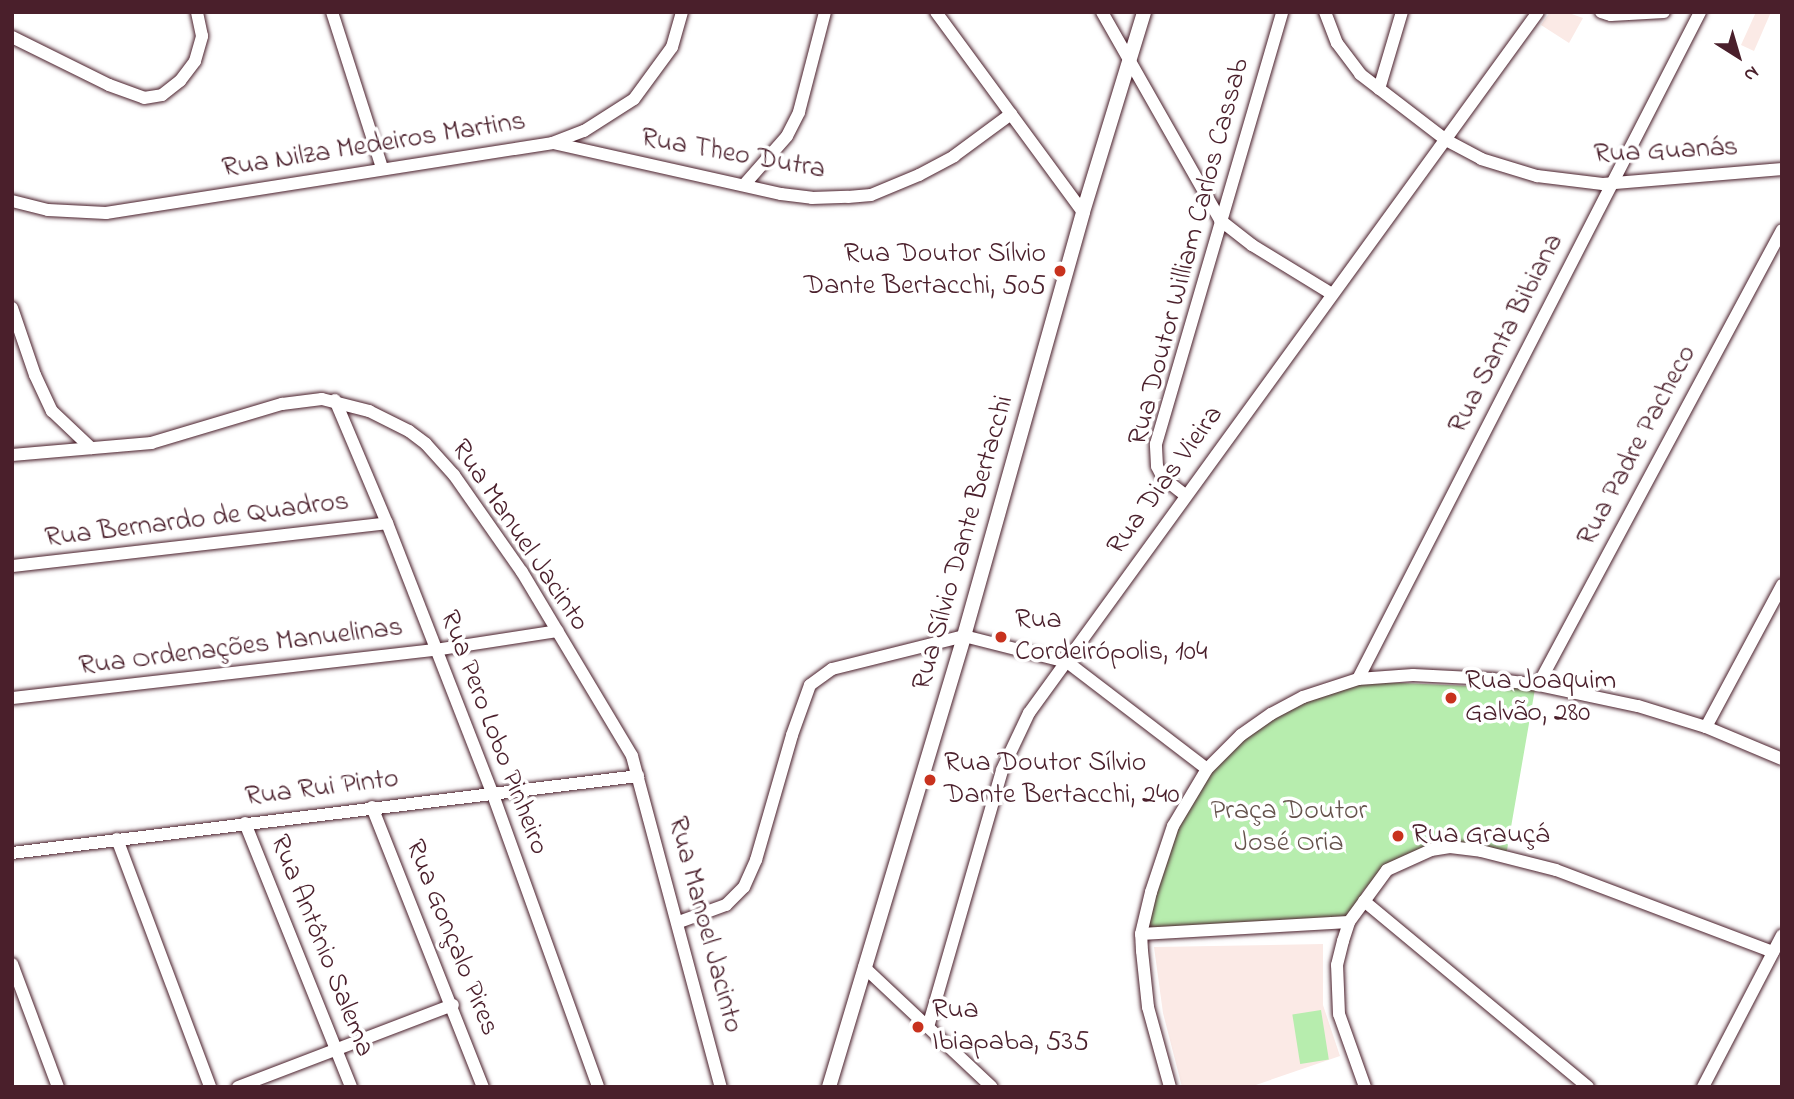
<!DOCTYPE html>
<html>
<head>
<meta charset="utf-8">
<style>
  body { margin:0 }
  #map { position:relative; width:1794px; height:1099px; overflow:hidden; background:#fff; font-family:"Indie Flower",sans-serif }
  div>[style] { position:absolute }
  .built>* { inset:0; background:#fbeae6 }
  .green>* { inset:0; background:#b7edae; transform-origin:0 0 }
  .roads { filter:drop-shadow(0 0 2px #4a1f2b) drop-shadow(0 0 2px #4a1f2b) }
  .minor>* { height:12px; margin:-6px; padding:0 6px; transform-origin:6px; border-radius:6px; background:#fff }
  .tertiary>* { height:14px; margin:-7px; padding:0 7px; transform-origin:7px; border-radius:7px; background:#fff }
  .dots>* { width:19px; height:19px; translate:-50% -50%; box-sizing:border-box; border:4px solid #fff; border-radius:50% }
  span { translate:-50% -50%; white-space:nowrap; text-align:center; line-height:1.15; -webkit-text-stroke:7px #fff; paint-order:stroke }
  .street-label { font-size:28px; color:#4a1f2b }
  .poi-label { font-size:28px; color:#4a1f2b }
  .right { translate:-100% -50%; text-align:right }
  .left { translate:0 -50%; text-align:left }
  .park-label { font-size:28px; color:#65524c }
  .frame { position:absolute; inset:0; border:14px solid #4a1f2b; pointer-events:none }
  .north { position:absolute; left:1703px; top:21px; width:70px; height:70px; -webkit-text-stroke:5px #fff; paint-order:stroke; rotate:143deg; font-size:19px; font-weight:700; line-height:28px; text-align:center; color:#4a1f2b }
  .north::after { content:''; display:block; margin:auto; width:24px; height:32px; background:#4a1f2b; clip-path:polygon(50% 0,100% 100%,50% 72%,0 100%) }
</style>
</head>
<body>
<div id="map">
  <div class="built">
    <i style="clip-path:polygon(1550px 12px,1566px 12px,1583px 18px,1569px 43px,1541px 25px)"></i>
    <i style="clip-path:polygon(1756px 12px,1771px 12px,1754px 51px,1741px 45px)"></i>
    <i style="clip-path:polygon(1323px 944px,1323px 1005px,1340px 1056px,1250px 1087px,1182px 1087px,1163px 1013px,1154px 947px)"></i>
  </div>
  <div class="green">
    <i style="clip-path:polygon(1357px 681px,1535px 689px,1506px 856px,1437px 845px,1378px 874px,1363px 891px,1348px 922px,1143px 934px,1175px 825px,1208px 770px,1246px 733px,1283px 708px)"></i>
    <i style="left:1321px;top:1010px;width:50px;height:29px;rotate:81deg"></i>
  </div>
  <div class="roads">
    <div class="minor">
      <i style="left:332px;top:12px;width:164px;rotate:72.2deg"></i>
      <i style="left:936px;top:12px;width:248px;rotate:53.7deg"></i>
      <i style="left:1102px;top:12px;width:239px;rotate:60.4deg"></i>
      <i style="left:1220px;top:220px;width:41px;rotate:38deg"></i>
      <i style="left:1252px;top:245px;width:94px;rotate:31.5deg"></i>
      <i style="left:1325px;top:12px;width:33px;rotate:69deg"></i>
      <i style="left:1337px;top:43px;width:39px;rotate:53deg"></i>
      <i style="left:1360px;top:74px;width:108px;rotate:37.5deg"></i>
      <i style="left:1446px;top:140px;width:40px;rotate:28deg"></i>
      <i style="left:1481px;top:159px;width:59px;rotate:16.9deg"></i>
      <i style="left:1537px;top:176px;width:66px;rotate:6.9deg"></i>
      <i style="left:1603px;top:184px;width:180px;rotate:-4.8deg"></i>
      <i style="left:1601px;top:12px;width:10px;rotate:17deg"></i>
      <i style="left:1611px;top:15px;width:53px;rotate:-3.2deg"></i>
      <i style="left:12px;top:37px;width:108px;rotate:26.3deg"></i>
      <i style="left:109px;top:85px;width:37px;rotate:20deg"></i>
      <i style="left:144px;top:98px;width:18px;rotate:-9deg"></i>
      <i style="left:162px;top:95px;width:23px;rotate:-38deg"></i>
      <i style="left:180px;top:81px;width:25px;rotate:-53deg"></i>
      <i style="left:195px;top:61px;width:26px;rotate:-74deg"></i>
      <i style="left:202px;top:36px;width:25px;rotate:-102deg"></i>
      <i style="left:1379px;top:89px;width:80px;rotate:-73.4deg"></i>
      <i style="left:553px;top:143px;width:234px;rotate:12.6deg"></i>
      <i style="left:781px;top:194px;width:31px;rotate:7deg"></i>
      <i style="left:812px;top:198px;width:36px;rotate:-2deg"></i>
      <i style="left:848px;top:197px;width:23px;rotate:-5deg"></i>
      <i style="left:871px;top:195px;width:52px;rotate:-22.6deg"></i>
      <i style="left:919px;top:175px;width:40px;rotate:-28deg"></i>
      <i style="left:954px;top:156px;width:71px;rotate:-36.4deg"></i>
      <i style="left:744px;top:185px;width:65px;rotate:-48.7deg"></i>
      <i style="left:787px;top:136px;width:27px;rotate:-63deg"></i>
      <i style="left:799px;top:112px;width:103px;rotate:-75.4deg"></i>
      <i style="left:12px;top:201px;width:37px;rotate:14deg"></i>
      <i style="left:48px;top:210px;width:58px;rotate:3deg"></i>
      <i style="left:106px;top:213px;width:451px;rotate:-8.9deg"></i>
      <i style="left:552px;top:143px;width:34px;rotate:-21deg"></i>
      <i style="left:584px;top:131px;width:59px;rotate:-32.6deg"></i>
      <i style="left:634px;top:99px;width:64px;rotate:-53.8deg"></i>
      <i style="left:672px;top:47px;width:36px;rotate:-74deg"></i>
      <i style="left:12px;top:308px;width:71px;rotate:71.1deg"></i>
      <i style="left:35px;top:375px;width:40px;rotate:65deg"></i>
      <i style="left:52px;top:411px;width:54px;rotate:43.5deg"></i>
      <i style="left:335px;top:400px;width:134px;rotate:67.1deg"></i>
      <i style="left:387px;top:523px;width:289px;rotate:68.7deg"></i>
      <i style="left:492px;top:792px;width:313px;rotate:70.2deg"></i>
      <i style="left:12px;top:455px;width:140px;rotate:-4.9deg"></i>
      <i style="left:151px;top:443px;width:137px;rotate:-16.6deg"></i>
      <i style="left:282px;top:404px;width:40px;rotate:-7.1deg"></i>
      <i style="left:322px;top:399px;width:49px;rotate:14.3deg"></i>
      <i style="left:369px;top:411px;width:45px;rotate:26.6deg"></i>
      <i style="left:409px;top:431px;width:21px;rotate:37deg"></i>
      <i style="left:426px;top:444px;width:42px;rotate:47.9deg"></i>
      <i style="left:454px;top:475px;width:118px;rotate:55deg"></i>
      <i style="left:522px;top:572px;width:214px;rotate:59.1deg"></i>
      <i style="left:632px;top:756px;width:343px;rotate:75deg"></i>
      <i style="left:1185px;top:495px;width:28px;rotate:-142deg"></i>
      <i style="left:1163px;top:478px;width:13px;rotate:-117deg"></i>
      <i style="left:1157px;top:466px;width:22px;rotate:-93deg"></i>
      <i style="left:1156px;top:444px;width:450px;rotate:-73.7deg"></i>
      <i style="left:12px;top:566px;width:377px;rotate:-6.5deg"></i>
      <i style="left:1358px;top:679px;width:750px;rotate:-62.85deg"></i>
      <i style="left:1538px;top:685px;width:516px;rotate:-61.8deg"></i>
      <i style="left:12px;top:698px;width:426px;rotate:-6.5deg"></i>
      <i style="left:435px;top:650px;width:124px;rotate:-8.8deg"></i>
      <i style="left:1706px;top:727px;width:161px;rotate:-61.8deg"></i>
      <i style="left:372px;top:807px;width:301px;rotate:68.4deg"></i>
      <i style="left:245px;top:823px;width:284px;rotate:68.1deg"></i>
      <i style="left:117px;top:839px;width:265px;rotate:69.4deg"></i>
      <i style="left:12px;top:853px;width:631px;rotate:-7.01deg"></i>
      <i style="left:1364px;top:901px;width:291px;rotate:39.7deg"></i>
      <i style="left:679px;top:922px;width:50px;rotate:-19.9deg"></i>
      <i style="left:726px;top:905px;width:25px;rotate:-45deg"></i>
      <i style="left:744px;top:887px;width:30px;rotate:-66deg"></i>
      <i style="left:756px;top:860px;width:130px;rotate:-73.9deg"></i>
      <i style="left:792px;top:735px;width:53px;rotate:-70.2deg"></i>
      <i style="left:810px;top:685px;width:27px;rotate:-36deg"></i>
      <i style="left:832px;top:669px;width:136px;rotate:-14deg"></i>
      <i style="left:964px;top:636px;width:106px;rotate:14.2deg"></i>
      <i style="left:1067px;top:662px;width:176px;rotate:37.4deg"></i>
      <i style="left:1141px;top:934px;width:208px;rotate:-3.3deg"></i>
      <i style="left:12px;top:964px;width:131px;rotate:69.5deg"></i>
      <i style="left:864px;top:967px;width:175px;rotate:43.2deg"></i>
      <i style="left:928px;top:1027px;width:267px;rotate:-73.9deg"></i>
      <i style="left:1002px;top:770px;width:63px;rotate:-64.7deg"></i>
      <i style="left:1029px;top:713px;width:866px;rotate:-54.02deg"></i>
      <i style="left:238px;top:1087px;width:230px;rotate:-20.9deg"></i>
      <i style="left:1170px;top:1087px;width:83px;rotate:-105.4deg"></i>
      <i style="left:1148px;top:1007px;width:56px;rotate:-96.1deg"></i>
      <i style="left:1142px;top:951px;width:17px;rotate:-93deg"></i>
      <i style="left:1141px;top:934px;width:43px;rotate:-76.6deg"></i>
      <i style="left:1151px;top:892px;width:70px;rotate:-71.6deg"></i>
      <i style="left:1173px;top:826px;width:66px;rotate:-59.2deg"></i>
      <i style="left:1207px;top:769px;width:48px;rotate:-45deg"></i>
      <i style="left:1241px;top:735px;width:37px;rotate:-35deg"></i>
      <i style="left:1271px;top:714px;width:36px;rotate:-28deg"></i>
      <i style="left:1303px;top:697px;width:58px;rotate:-18.1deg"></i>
      <i style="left:1358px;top:679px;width:55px;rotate:-4.2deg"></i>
      <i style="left:1413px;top:675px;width:79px;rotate:2.9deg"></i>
      <i style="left:1492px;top:679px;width:46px;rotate:7.4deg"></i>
      <i style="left:1538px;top:685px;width:102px;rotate:11.9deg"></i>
      <i style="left:1638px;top:706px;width:71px;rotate:17.2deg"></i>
      <i style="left:1706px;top:727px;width:82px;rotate:22.8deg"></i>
      <i style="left:1365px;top:1087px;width:77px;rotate:-109.6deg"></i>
      <i style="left:1339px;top:1014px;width:49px;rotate:-92.3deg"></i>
      <i style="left:1337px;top:965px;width:25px;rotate:-76deg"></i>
      <i style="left:1343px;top:941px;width:20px;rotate:-72deg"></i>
      <i style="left:1349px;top:922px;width:64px;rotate:-53.8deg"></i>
      <i style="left:1387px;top:870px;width:48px;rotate:-24.4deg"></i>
      <i style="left:1431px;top:850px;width:19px;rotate:-9deg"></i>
      <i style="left:1450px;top:847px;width:31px;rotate:7deg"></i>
      <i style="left:1481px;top:851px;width:77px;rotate:14.2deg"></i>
      <i style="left:1556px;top:870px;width:232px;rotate:20.7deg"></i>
      <i style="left:1703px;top:1087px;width:171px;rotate:-62.5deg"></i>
    </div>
    <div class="tertiary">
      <i style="left:829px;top:1087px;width:471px;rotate:-73.3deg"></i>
      <i style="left:964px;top:636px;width:440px;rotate:-74.3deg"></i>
      <i style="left:1083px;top:212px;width:209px;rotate:-73deg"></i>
    </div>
  </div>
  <div class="dots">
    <i style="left:1060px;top:271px;background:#c8321e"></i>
    <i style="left:1001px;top:637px;background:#c8321e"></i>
    <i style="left:1451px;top:698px;background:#c8321e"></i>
    <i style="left:930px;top:780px;background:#c8321e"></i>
    <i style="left:1398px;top:836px;background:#c8321e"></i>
    <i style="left:918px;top:1027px;background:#c8321e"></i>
  </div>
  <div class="street-label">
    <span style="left:374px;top:146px;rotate:-9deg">Rua Nilza Medeiros Martins</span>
    <span style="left:1666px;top:152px;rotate:-3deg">Rua Guanás</span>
    <span style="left:733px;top:155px;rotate:10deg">Rua Theo Dutra</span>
    <span style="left:1190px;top:252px;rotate:-75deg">Rua Doutor William Carlos Cassab</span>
    <span style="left:1507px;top:334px;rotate:-63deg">Rua Santa Bibiana</span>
    <span style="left:1638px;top:446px;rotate:-62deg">Rua Padre Pacheco</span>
    <span style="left:1166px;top:481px;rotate:-54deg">Rua Dias Vieira</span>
    <span style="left:197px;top:521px;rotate:-7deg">Rua Bernardo de Quadros</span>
    <span style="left:519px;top:536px;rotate:56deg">Rua Manuel Jacinto</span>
    <span style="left:964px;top:543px;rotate:-74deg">Rua Sílvio Dante Bertacchi</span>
    <span style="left:241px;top:648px;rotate:-7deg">Rua Ordenações Manuelinas</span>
    <span style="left:493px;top:733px;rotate:69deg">Rua Pero Lobo Pinheiro</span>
    <span style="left:322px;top:789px;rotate:-7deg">Rua Rui Pinto</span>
    <span style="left:704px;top:925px;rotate:75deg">Rua Manoel Jacinto</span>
    <span style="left:451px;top:938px;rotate:68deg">Rua Gonçalo Pires</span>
    <span style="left:321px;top:946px;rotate:68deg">Rua Antônio Salema</span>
  </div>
  <div class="poi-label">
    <span class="right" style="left:1046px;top:271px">Rua Doutor Sílvio<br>Dante Bertacchi, 505</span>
    <span class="left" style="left:1015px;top:637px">Rua<br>Cordeirópolis, 104</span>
    <span class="left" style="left:1465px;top:698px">Rua Joaquim<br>Galvão, 280</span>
    <span class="left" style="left:944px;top:780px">Rua Doutor Sílvio<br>Dante Bertacchi, 240</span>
    <span class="left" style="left:1412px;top:836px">Rua Grauçá</span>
    <span class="left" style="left:932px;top:1027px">Rua<br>Ibiapaba, 535</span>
  </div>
  <div class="park-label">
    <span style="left:1289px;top:828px">Praça Doutor<br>José Oria</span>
  </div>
  <div class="frame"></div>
  <div class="north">N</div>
</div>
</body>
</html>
